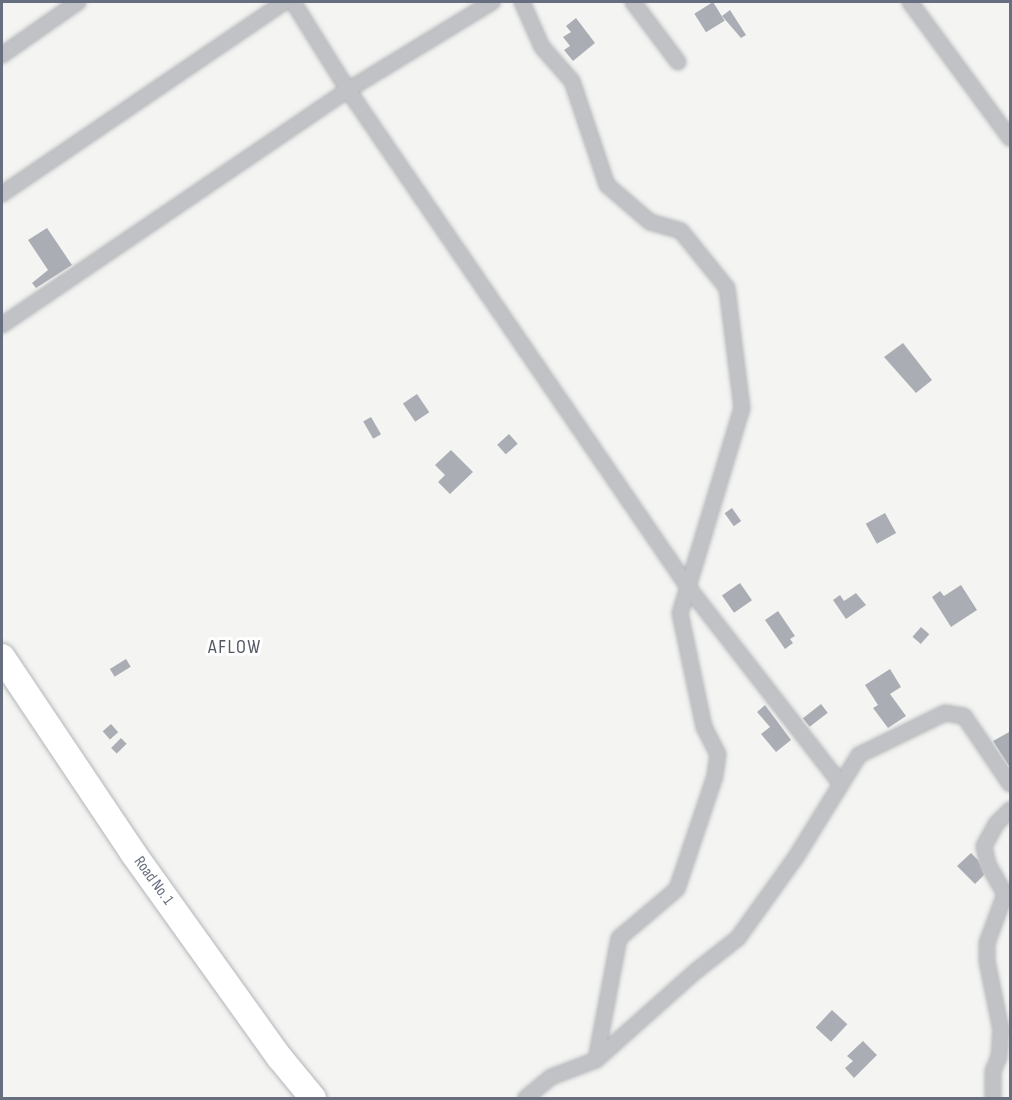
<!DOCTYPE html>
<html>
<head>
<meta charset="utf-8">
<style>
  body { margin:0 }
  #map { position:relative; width:1012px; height:1100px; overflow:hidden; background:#f4f5f2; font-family:"Sofia Sans Condensed",sans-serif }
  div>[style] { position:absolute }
  .building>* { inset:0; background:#aaadb4; transform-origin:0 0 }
  .roads { filter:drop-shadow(0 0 2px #b3b5b9) drop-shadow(0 0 2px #b3b5b9) }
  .street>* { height:14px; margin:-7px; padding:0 7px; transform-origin:7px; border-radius:7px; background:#c1c2c6 }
  .highway>* { height:26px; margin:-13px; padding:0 13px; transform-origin:13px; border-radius:13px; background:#fff }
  span { translate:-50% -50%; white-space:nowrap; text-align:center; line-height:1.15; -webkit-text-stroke:6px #fff; paint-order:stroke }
  .street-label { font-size:16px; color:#676e7f }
  .quarter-label { font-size:20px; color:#545965; letter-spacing:1.5px }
  .frame { position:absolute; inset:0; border:3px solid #676e7f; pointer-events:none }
</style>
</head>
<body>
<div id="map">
  <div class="building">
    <i style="left:713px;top:2px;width:22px;height:22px;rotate:58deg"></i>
    <i style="clip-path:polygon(730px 10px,746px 35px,741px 38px,722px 16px)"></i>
    <i style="clip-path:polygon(576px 18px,595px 43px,573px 61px,564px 50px,570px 46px,563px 37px,571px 32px,566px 26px)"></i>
    <i style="clip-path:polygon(47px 228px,72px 265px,36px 288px,32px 283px,48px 270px,28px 240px)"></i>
    <i style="clip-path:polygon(903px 343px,932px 380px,916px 393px,884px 357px)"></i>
    <i style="left:417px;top:394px;width:22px;height:17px;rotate:56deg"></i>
    <i style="left:371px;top:417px;width:20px;height:9px;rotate:60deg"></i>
    <i style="left:509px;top:434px;width:13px;height:16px;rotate:48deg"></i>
    <i style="clip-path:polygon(451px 450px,473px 472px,450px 494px,438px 482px,445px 475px,435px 465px)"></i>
    <i style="left:732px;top:508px;width:16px;height:9px;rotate:55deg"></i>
    <i style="left:885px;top:513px;width:23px;height:22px;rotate:61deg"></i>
    <i style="left:740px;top:583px;width:21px;height:22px;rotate:55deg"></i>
    <i style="clip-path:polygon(961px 585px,977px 610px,951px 627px,932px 597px,940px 591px,944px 596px)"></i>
    <i style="clip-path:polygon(856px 593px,866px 605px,846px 619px,833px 600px,840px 595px,844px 601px)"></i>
    <i style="clip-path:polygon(778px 611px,795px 636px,790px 639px,793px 643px,785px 649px,765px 620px)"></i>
    <i style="left:921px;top:627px;width:11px;height:13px;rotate:41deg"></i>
    <i style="left:126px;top:659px;width:9px;height:19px;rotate:58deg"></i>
    <i style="clip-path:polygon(890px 669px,901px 687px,890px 694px,906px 716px,888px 728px,873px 708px,878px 705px,865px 685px)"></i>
    <i style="left:821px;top:704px;width:11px;height:23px;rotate:52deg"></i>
    <i style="clip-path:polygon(765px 705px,791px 740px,776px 752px,761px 734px,770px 727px,757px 712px)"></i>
    <i style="left:111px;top:724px;width:11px;height:11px;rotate:49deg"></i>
    <i style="clip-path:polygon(1011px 731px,1011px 769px,993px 741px)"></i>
    <i style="left:121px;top:738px;width:8px;height:14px;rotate:45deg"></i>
    <i style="clip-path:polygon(971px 853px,978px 860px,984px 875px,975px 884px,957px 866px)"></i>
    <i style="left:832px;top:1010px;width:21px;height:24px;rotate:43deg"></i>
    <i style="clip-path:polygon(863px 1041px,877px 1055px,854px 1078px,845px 1068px,853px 1061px,847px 1056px)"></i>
  </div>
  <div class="roads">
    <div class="street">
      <i style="left:293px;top:2px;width:104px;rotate:58deg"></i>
      <i style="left:348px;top:90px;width:602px;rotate:55.62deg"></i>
      <i style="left:688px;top:587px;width:249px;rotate:52.2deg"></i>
      <i style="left:522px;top:2px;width:49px;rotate:66deg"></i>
      <i style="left:542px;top:47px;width:45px;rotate:48.6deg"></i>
      <i style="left:572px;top:81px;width:110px;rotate:71.4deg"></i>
      <i style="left:607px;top:185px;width:57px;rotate:40.7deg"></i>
      <i style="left:650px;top:222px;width:32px;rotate:16deg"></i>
      <i style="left:681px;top:231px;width:73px;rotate:51.1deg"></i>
      <i style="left:727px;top:288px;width:121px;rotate:82.9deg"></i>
      <i style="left:742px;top:408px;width:214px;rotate:106.8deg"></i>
      <i style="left:680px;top:613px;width:116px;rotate:78.1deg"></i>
      <i style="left:704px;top:727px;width:30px;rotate:63deg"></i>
      <i style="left:718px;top:754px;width:22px;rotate:98deg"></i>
      <i style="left:715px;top:776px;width:119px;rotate:108.6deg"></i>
      <i style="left:677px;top:889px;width:76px;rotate:139.8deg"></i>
      <i style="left:619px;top:938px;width:124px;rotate:100.7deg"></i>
      <i style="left:596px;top:1060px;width:48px;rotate:159.3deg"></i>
      <i style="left:551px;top:1077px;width:33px;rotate:140deg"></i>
      <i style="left:633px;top:2px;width:75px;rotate:53.1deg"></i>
      <i style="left:910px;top:2px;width:169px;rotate:53.7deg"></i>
      <i style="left:2px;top:55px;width:93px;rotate:-34.9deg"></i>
      <i style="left:2px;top:194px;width:341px;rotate:-34.2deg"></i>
      <i style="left:2px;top:325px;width:418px;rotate:-34.2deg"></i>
      <i style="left:348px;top:90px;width:169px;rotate:-31.4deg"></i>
      <i style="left:596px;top:1060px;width:134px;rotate:-41.7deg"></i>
      <i style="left:696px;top:971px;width:53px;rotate:-38.2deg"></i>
      <i style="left:738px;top:938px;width:100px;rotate:-54.4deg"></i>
      <i style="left:796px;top:857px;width:120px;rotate:-58.3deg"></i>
      <i style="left:859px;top:755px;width:96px;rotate:-26deg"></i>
      <i style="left:945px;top:713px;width:19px;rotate:9deg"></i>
      <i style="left:964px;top:716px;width:82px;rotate:55.9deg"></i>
      <i style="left:993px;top:1098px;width:27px;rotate:-90deg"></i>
      <i style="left:993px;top:1071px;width:15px;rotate:-67deg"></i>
      <i style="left:999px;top:1057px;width:27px;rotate:-86deg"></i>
      <i style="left:1001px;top:1030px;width:70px;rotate:-101.5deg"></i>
      <i style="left:987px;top:961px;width:18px;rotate:-90deg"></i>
      <i style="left:987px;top:943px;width:52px;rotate:-69.8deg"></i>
      <i style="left:1005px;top:894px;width:34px;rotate:-120deg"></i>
      <i style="left:988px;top:864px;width:18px;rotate:-103deg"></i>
      <i style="left:984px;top:846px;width:25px;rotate:-61deg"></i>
      <i style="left:996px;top:824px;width:20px;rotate:-45deg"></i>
    </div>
    <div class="highway">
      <i style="left:2px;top:657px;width:236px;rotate:56.2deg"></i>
      <i style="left:133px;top:853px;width:252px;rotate:54.4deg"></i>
      <i style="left:280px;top:1058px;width:52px;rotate:50.5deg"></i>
    </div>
  </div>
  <div class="street-label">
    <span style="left:153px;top:881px;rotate:54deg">Road No. 1</span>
  </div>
  <div class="quarter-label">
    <span style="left:235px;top:647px">AFLOW</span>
  </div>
  <div class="frame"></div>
</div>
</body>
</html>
